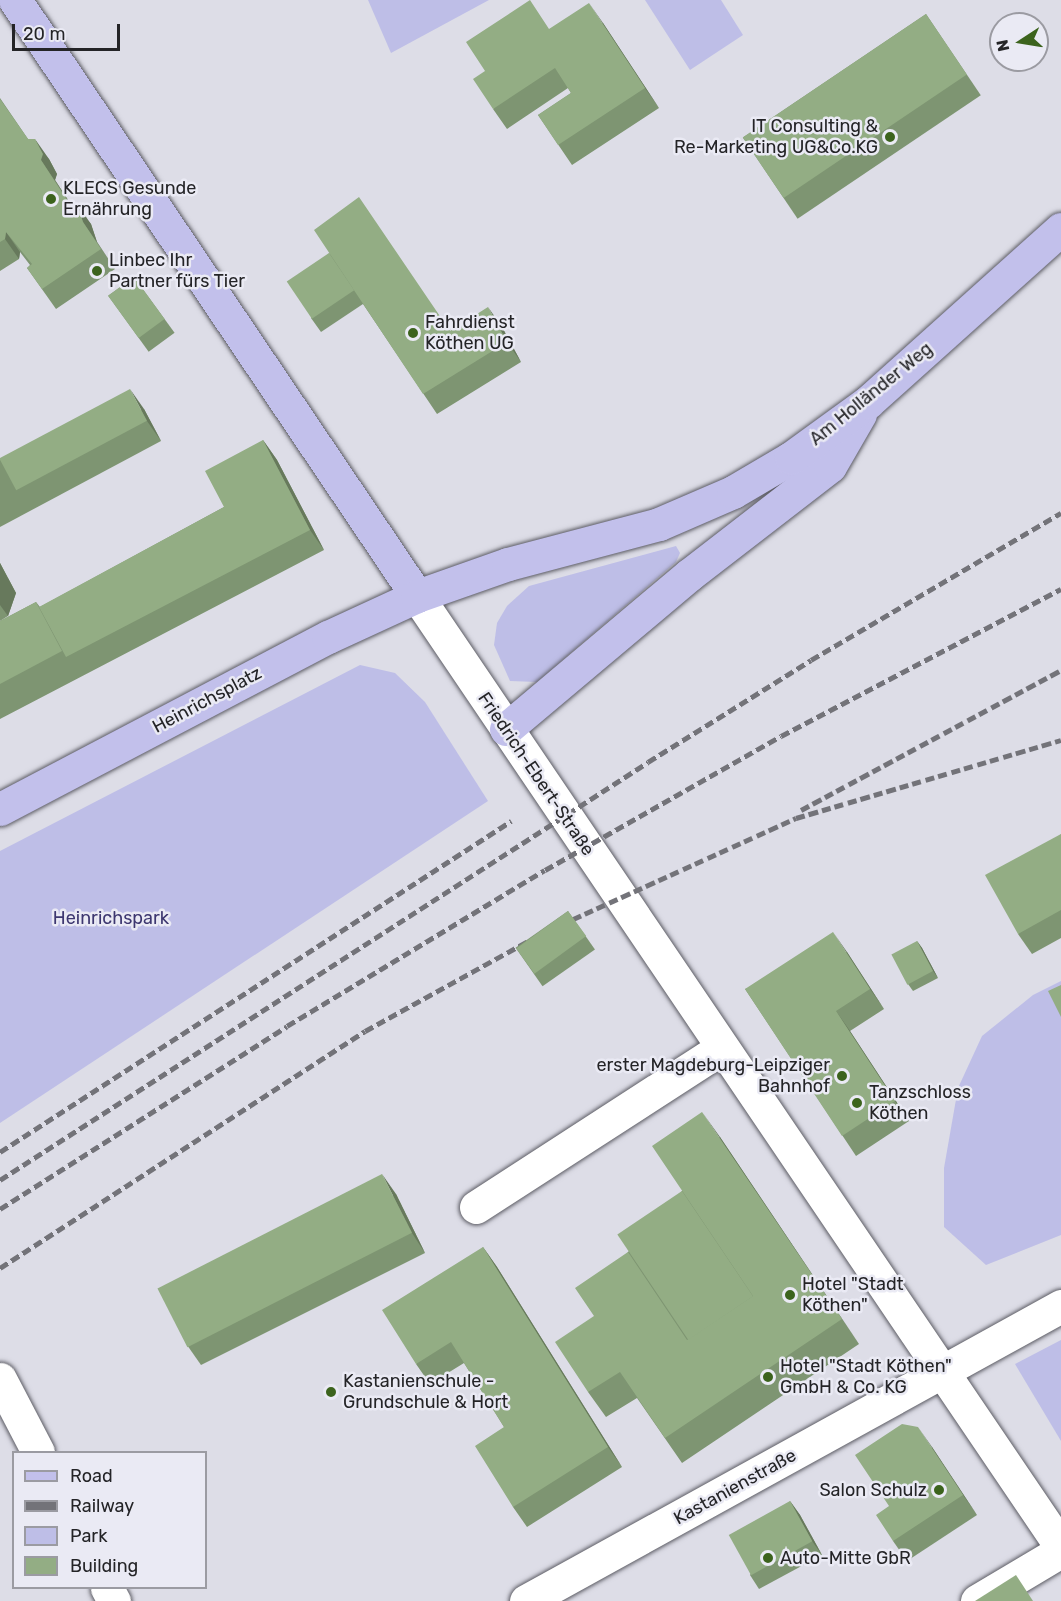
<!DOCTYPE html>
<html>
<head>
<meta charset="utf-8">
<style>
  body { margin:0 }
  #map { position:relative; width:1061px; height:1601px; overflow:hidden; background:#dddde7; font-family:Rubik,sans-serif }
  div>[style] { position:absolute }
  .green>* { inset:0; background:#bebee7 }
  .roads { filter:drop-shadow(0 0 2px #5c5c64) drop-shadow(0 0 2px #5c5c64) }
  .minor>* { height:33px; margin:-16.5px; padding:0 16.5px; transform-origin:16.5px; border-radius:16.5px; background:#fff }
  .major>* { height:33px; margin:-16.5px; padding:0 16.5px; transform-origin:16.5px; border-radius:16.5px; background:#c2c0eb }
  .rail>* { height:4.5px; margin-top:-2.25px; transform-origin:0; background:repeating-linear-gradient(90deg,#737379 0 9px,transparent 0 13.5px) }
  .wall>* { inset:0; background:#7e9572; transform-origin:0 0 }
  .shaded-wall>* { inset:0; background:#67795c }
  .building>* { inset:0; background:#93ad84; transform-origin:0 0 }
  .dots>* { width:16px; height:16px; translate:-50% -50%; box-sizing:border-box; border:3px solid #eaeaf4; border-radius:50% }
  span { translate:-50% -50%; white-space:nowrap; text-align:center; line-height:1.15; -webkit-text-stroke:5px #eaeaf4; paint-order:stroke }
  .poi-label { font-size:18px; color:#242427 }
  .right { translate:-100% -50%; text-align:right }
  .left { translate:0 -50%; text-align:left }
  .street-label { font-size:18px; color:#242427 }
  .park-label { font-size:18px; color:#3d3770 }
  .legend { position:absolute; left:12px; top:1451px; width:195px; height:138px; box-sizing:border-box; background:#eaeaf4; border:2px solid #9b9ba2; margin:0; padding:8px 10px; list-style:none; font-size:18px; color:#242427 }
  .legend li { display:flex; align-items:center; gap:12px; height:30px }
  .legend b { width:30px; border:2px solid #9b9ba2 }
  .north { position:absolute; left:989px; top:12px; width:60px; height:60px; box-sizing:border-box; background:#eaeaf4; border:2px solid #9b9ba2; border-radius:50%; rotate:258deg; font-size:16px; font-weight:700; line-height:24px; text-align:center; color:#242427 }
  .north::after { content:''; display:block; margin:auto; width:21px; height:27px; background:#3c631d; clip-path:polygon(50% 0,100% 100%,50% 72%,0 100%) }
  .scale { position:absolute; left:12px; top:24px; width:108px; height:27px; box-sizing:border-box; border:3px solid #242427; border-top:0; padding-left:8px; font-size:18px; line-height:21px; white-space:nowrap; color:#242427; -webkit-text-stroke:4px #eaeaf4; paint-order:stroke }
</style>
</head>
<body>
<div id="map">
  <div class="green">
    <i style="clip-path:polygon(368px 0,489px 0,391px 53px)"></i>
    <i style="clip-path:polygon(645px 0,721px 0,743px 35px,690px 70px)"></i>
    <i style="clip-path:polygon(676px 546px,680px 553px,676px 562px,537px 682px,510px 681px,494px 645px,497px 623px,507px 606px,529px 586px)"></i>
    <i style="clip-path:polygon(360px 665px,395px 673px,425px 702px,488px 801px,0 1123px,0 851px)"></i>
    <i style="clip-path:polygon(1061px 981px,1061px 1235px,986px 1265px,944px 1227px,944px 1168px,958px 1088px,982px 1036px,1033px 995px)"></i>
    <i style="clip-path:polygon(1061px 1340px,1061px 1441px,1015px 1364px)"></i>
  </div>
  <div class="roads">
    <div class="minor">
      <i style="left:417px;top:596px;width:1149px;rotate:55.89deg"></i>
      <i style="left:476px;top:1207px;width:293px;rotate:-32.9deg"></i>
      <i style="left:0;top:1379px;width:82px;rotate:62.5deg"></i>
      <i style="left:107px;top:1588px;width:15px;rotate:62deg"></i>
      <i style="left:526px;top:1601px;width:611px;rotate:-28.87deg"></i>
      <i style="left:977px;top:1601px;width:98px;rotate:-30.8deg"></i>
    </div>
    <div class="major">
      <i style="left:15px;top:0;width:719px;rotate:56deg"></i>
      <i style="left:506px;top:729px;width:239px;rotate:-40.1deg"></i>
      <i style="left:689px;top:575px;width:178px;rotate:-37.7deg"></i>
      <i style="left:830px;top:466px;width:60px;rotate:-60deg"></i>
      <i style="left:0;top:809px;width:370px;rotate:-27.7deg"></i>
      <i style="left:328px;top:637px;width:98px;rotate:-24.7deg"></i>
      <i style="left:417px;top:596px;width:96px;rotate:-19.4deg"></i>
      <i style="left:508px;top:564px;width:156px;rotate:-14.8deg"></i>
      <i style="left:659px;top:524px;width:81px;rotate:-23.4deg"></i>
      <i style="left:733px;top:492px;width:67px;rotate:-30.4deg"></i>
      <i style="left:791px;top:458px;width:95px;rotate:-36deg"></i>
      <i style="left:868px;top:402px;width:259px;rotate:-41.9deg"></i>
    </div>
  </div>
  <div class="rail">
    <i style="left:801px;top:810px;width:295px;rotate:-28.3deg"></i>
    <i style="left:560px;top:925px;width:259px;rotate:-24.4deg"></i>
    <i style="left:796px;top:818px;width:276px;rotate:-16.4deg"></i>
    <i style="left:0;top:1152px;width:609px;rotate:-32.93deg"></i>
    <i style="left:0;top:1180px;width:771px;rotate:-32.82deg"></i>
    <i style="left:648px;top:762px;width:192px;rotate:-32deg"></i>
    <i style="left:811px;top:660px;width:290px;rotate:-30.5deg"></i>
    <i style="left:0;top:1209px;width:340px;rotate:-32.5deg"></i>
    <i style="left:287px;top:1026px;width:301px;rotate:-31.2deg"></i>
    <i style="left:545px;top:870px;width:271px;rotate:-29.6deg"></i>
    <i style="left:781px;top:736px;width:316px;rotate:-27.7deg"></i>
    <i style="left:0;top:1268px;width:435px;rotate:-33deg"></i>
    <i style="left:365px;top:1031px;width:188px;rotate:-28.9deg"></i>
  </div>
  <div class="wall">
    <i style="left:926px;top:14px;width:98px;height:221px;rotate:56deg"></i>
    <i style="clip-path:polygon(603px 23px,659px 108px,572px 165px,538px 115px,571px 93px,568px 88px,507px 129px,493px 109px,549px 29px)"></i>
    <i style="clip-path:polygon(0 98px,28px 139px,49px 159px,57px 174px,55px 180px,70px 203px,91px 224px,97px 242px,115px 269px,56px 309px,27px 268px,30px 265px,20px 252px,19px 259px,0 271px)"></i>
    <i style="clip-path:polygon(329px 253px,450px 331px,502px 327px,521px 362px,437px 414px,363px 304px,321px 332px,311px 318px)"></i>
    <i style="left:134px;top:277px;width:69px;height:32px;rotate:54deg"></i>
    <i style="clip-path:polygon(144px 409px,161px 441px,0 527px,0 459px)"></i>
    <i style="clip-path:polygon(263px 440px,277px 460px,324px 550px,0 719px,0 621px,36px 602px,40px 607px,224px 507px)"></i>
    <i style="clip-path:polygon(0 563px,16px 593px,8px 616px,0 621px)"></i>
    <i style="clip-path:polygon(1061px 834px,1061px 938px,1032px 954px,1018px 934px)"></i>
    <i style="left:568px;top:911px;width:47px;height:64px;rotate:55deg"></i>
    <i style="clip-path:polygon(917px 941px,922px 948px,938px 978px,913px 991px,908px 984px)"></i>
    <i style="clip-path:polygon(847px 952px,884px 1009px,850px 1031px,909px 1121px,856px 1156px,745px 989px)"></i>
    <i style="clip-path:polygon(720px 1137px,859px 1344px,682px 1463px,637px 1398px,606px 1417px,588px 1392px,594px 1316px,628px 1252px,682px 1191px)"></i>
    <i style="clip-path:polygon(396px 1194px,425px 1253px,201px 1365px,187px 1345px)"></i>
    <i style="clip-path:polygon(483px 1247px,497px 1267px,622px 1467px,527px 1527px,513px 1507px,504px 1427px,464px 1363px,430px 1384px,416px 1364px)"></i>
    <i style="clip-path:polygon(932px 1447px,977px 1515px,907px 1561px,893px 1541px,889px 1506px)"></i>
    <i style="clip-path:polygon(790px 1501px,800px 1515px,822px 1555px,759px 1589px,750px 1575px)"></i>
  </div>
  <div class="shaded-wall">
    <i style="clip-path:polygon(589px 3px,603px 23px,659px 108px,645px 88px)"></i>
    <i style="clip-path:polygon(35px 139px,49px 159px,57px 174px,55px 180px,83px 223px,41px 160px)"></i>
    <i style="clip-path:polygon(77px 204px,91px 224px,97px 242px,115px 269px,83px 222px)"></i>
    <i style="clip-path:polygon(6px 232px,20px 252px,19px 259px,5px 239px)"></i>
    <i style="clip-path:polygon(488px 307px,502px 327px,521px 362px,507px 342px)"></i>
    <i style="clip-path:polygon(130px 389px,144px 409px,161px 441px,147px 421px)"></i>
    <i style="clip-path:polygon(263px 440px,277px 460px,324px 550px,310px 530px)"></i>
    <i style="clip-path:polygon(0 563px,16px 593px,8px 616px,0 605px)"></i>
    <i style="clip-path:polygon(833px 932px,847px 952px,884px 1009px,870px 989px)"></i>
    <i style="clip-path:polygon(917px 941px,922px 948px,938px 978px,933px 971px)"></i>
    <i style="clip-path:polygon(836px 1011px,850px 1031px,909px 1121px,895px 1101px)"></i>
    <i style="clip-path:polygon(702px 1112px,720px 1137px,859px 1344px,842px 1319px)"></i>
    <i style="clip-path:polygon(382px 1174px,396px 1194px,425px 1253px,412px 1233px)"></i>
    <i style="clip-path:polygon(483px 1247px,497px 1267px,622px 1467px,608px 1447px)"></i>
    <i style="clip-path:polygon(918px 1427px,932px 1447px,977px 1515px,963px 1495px)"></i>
    <i style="clip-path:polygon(790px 1501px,800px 1515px,822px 1555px,812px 1541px)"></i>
  </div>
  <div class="building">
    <i style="clip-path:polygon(530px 0,549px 29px,589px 3px,645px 88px,558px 145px,538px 115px,571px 93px,555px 68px,493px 109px,473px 79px,485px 71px,466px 42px)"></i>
    <i style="left:926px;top:14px;width:73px;height:221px;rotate:56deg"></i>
    <i style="clip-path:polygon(0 99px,28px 139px,35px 139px,43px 154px,41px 160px,69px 203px,77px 204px,83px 222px,101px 249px,42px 289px,27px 268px,32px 264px,6px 232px,5px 239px,0 242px)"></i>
    <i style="clip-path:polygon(359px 197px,450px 331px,488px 307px,507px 342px,423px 394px,314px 230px)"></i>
    <i style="left:329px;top:253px;width:45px;height:51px;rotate:56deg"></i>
    <i style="left:134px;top:277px;width:52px;height:32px;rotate:54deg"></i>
    <i style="left:130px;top:389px;width:36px;height:148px;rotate:62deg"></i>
    <i style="clip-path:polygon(263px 440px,310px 530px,66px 657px,39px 607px,224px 507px,205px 471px)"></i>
    <i style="clip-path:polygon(36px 602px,62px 651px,0 684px,0 621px)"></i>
    <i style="clip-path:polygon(1061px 834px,1061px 910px,1018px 934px,985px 875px)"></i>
    <i style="left:568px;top:911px;width:31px;height:64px;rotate:54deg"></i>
    <i style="clip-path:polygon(833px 932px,870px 989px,836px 1011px,895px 1101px,842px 1136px,745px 989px)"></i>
    <i style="left:917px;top:941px;width:34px;height:29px;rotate:62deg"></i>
    <i style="clip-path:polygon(1061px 985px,1061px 1017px,1048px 991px)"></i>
    <i style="clip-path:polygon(702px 1112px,842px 1319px,665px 1438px,620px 1372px,588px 1392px,555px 1342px,594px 1316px,575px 1288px,628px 1252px,687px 1340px,753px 1296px,652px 1146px)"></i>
    <i style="left:382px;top:1174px;width:66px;height:252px;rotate:63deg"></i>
    <i style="left:682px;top:1191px;width:127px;height:78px;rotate:56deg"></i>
    <i style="clip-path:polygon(483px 1247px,608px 1447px,513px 1507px,475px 1446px,504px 1427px,451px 1342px,416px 1364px,382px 1310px)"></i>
    <i style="clip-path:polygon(902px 1424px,918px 1427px,963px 1495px,893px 1541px,876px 1515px,889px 1506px,855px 1455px)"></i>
    <i style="left:790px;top:1501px;width:46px;height:70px;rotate:61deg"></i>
    <i style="clip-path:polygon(1016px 1575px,1033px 1601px,975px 1601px)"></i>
  </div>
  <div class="dots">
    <i style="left:890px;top:137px;background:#3c631d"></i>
    <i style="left:51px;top:199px;background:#3c631d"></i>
    <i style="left:97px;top:271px;background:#3c631d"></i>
    <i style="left:413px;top:333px;background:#3c631d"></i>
    <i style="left:842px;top:1076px;background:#3c631d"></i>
    <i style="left:857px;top:1103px;background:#3c631d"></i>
    <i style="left:790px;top:1295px;background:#3c631d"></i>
    <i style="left:768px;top:1377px;background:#3c631d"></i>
    <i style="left:331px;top:1392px;background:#3c631d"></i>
    <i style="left:939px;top:1490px;background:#3c631d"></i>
    <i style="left:768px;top:1558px;background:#3c631d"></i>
  </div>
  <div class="poi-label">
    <span class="right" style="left:878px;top:137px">IT Consulting &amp;<br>Re-Marketing UG&amp;Co.KG</span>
    <span class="left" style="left:63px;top:199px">KLECS Gesunde<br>Ernährung</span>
    <span class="left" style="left:109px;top:271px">Linbec Ihr<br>Partner fürs Tier</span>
    <span class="left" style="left:425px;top:333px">Fahrdienst<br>Köthen UG</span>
    <span class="right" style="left:830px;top:1076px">erster Magdeburg-Leipziger<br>Bahnhof</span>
    <span class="left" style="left:869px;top:1103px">Tanzschloss<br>Köthen</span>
    <span class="left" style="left:802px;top:1295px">Hotel "Stadt<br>Köthen"</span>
    <span class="left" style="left:780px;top:1377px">Hotel "Stadt Köthen"<br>GmbH &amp; Co. KG</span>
    <span class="left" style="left:343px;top:1392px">Kastanienschule -<br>Grundschule &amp; Hort</span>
    <span class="right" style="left:927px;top:1490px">Salon Schulz</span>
    <span class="left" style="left:780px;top:1558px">Auto-Mitte GbR</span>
  </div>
  <div class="street-label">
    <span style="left:871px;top:394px;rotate:-39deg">Am Holländer Weg</span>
    <span style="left:207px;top:700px;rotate:-28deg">Heinrichsplatz</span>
    <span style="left:536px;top:774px;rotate:56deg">Friedrich-Ebert-Straße</span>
    <span style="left:735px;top:1487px;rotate:-29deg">Kastanienstraße</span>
  </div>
  <div class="park-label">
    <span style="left:111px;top:918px">Heinrichspark</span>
  </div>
  <ul class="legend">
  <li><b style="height:8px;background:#c2c0eb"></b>Road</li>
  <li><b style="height:8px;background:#737379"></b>Railway</li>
  <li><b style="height:16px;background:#bebee7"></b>Park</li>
  <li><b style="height:16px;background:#93ad84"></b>Building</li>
  </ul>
  <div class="north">N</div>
  <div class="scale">20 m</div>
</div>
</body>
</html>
